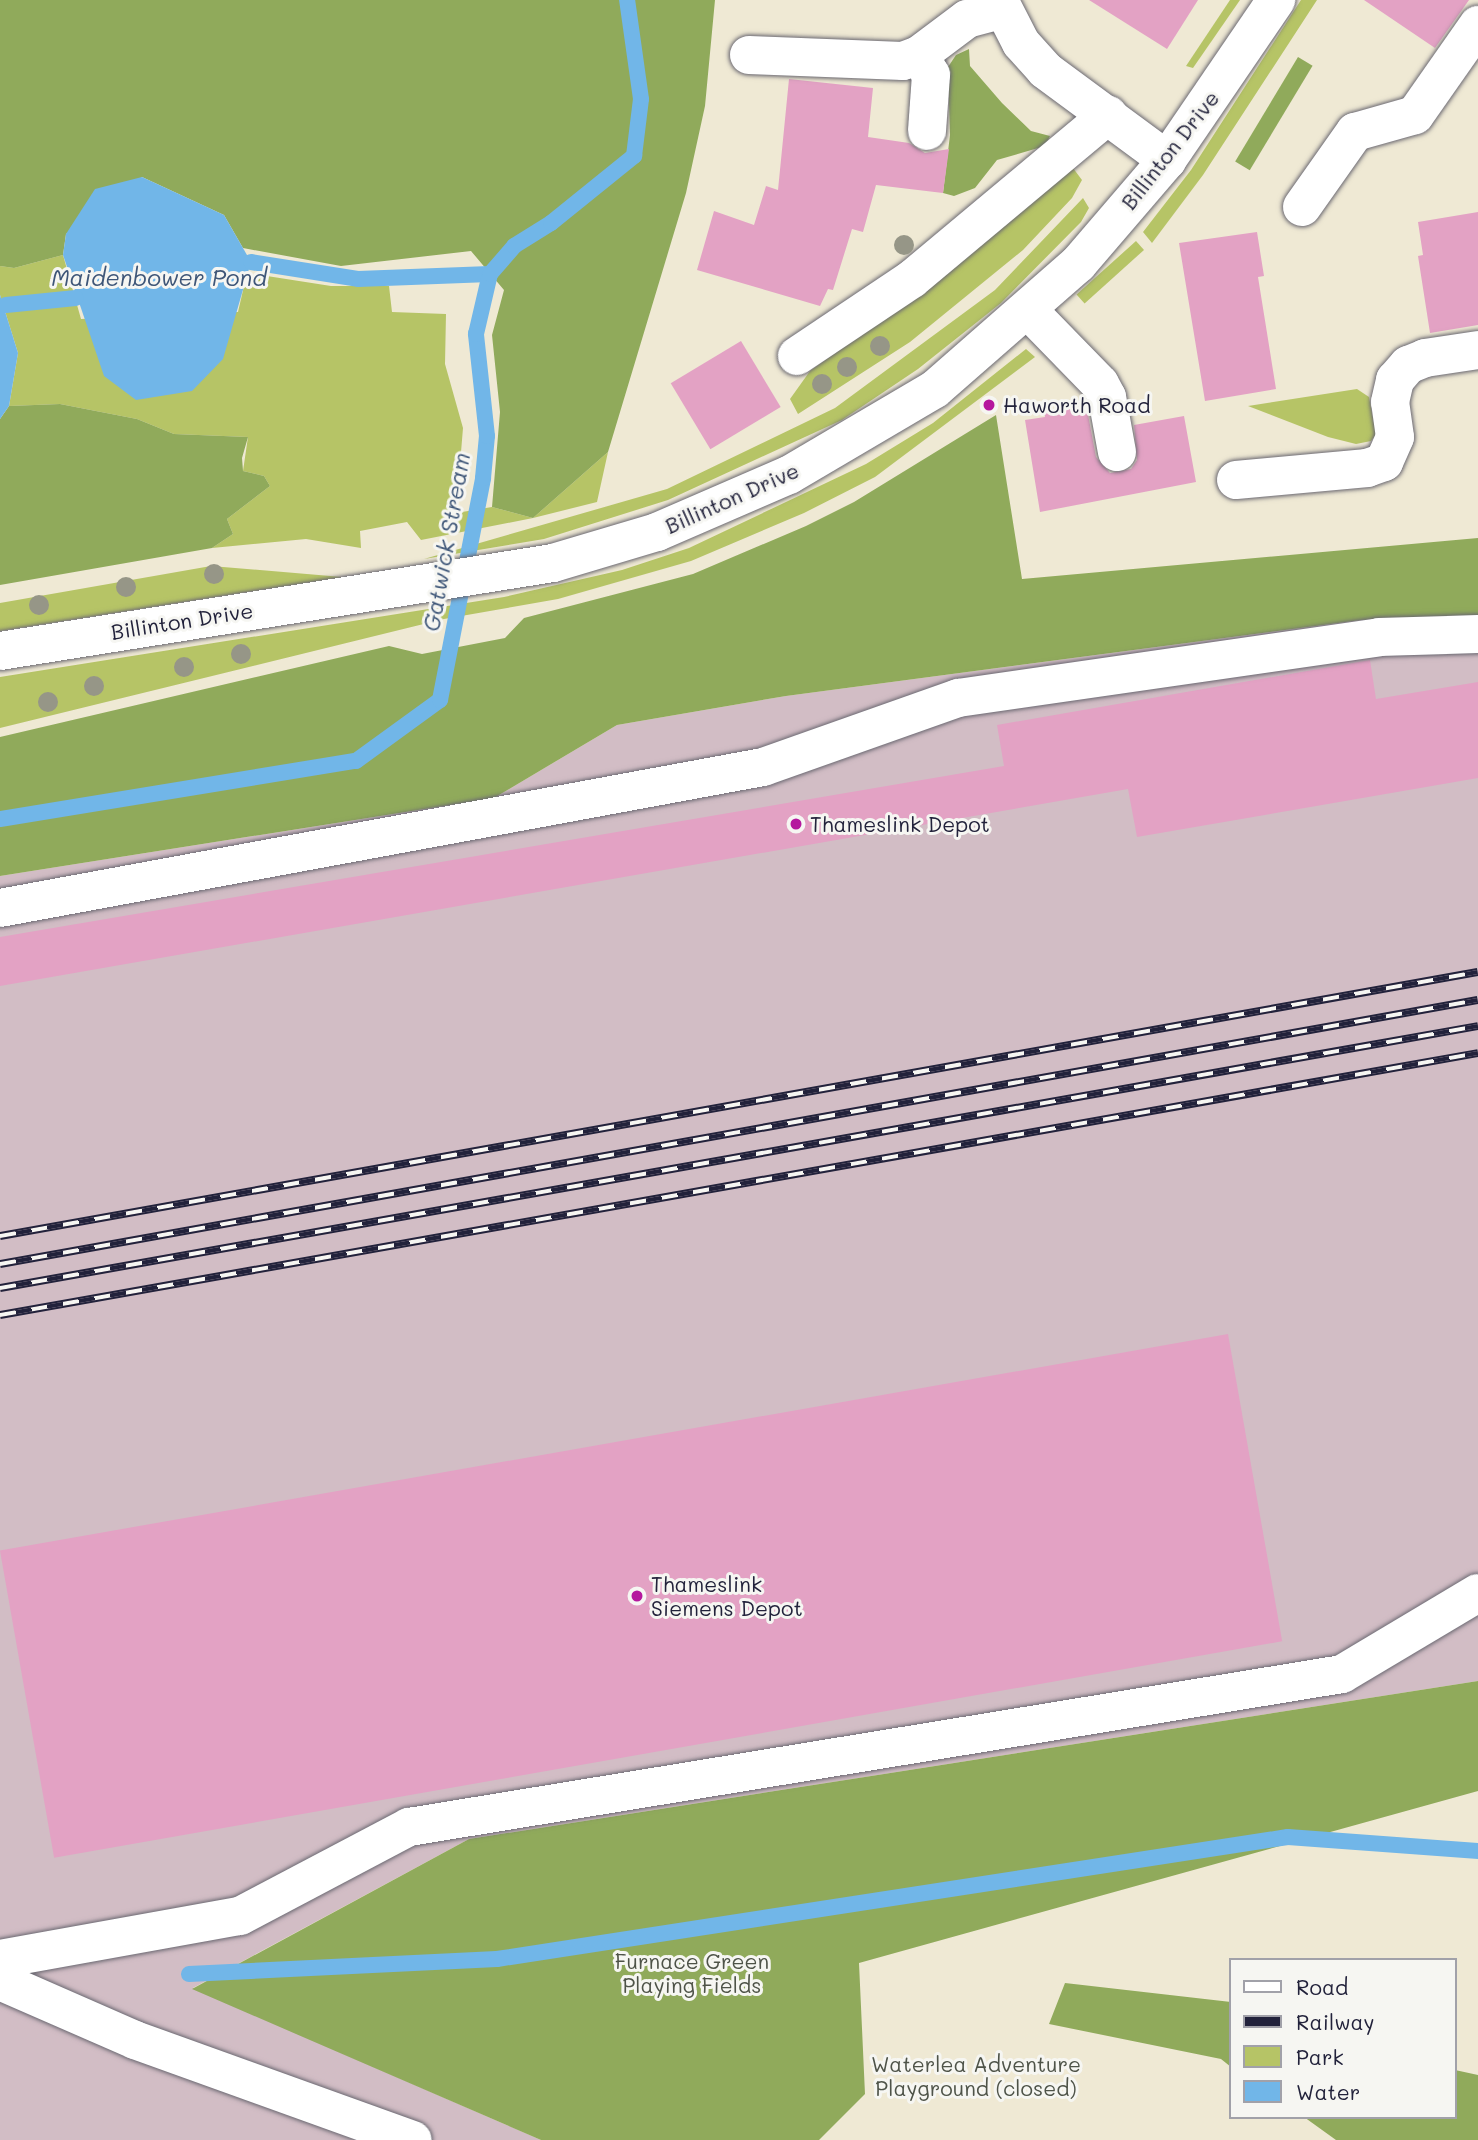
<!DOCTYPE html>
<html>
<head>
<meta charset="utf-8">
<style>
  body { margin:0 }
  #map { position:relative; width:1478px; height:2140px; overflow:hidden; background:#efe9d4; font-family:Mali,sans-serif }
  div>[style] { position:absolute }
  .industrial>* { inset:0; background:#d2bdc5 }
  .green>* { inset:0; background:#b6c466; transform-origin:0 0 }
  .forest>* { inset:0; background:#90aa5b; transform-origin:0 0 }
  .water>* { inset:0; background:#71b6e8 }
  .stream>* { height:16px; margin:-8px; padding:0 8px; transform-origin:8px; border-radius:8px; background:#71b6e8 }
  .building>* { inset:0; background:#e3a2c4; transform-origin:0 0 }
  .roads { filter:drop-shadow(0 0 2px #6a6871) drop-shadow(0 0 2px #6a6871) }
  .minor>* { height:38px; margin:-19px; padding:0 19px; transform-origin:19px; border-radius:19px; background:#fff }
  .rail>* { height:8px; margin-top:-4px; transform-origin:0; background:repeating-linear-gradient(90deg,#f6f6f2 0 16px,#22223b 0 32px); box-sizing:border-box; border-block:2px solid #22223b }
  .trees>* { width:20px; height:20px; margin:-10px; border-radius:50%; background:#969687 }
  .dots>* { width:19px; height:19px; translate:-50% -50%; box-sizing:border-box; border:4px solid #f6f6f2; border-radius:50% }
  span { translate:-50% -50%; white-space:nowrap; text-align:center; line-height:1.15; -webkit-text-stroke:6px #f6f6f2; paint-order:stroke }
  .street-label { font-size:21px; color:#22223b }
  .poi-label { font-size:21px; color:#22223b }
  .left { translate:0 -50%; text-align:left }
  .park-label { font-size:21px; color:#4e5348 }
  .water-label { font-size:23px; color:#3e5678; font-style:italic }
  .legend { position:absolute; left:1229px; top:1958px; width:228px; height:161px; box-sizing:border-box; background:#f6f6f2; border:2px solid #a1a1a9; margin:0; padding:9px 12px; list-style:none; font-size:21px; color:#22223b }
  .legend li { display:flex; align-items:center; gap:14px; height:35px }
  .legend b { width:35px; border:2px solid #a1a1a9 }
</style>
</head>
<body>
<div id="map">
  <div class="industrial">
    <i style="clip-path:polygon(1478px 616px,1478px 1681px,469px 1839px,193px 1988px,541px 2140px,0 2140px,0 876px,494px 798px,617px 725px,786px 696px,1361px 620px)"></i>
  </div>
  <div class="green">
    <i style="clip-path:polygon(1230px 0,1240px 0,1193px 68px,1186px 66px)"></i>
    <i style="clip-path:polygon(1301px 0,1317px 0,1203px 175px,1152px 243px,1143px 232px,1191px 170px)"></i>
    <i style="clip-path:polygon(1073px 168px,1082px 180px,1072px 198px,1023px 250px,910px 342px,798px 414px,790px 399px,810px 371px,904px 303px)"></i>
    <i style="clip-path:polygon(1083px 198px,1089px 208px,1081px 222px,1001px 303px,918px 369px,842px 420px,668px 500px,544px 539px,424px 559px,667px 489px,835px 408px,995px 290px)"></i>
    <i style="left:1136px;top:241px;width:12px;height:80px;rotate:48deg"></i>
    <i style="clip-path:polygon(63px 255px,81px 319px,238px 312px,247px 273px,331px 286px,389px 286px,392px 312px,446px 314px,445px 364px,463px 428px,456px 513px,492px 507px,533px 518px,608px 452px,597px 502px,533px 518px,421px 540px,407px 522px,360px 531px,361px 548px,306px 539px,212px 548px,233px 534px,227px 519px,270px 486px,264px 476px,243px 471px,248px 437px,174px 434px,137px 419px,60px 404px,9px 406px,18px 353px,0 295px,0 266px,14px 268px)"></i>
    <i style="clip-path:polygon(1026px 349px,1035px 357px,875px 477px,804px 513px,691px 561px,558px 599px,444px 619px,0 728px,0 677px,504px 597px,622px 570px,689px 548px,866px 464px,933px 423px)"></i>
    <i style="clip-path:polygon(1357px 389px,1369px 397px,1376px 434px,1371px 441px,1356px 444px,1328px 437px,1248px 406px)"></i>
    <i style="clip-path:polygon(211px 566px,342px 577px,0 631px,0 603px)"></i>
  </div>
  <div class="forest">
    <i style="clip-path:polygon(0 0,715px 0,705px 106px,686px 193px,608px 452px,533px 518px,492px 507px,500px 412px,492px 335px,504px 290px,471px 251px,341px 266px,243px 248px,224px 215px,142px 177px,66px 234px,63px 255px,14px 268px,0 266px)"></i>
    <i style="clip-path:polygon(969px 49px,970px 66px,1002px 103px,1031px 131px,1050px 136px,1045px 146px,997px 160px,975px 188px,954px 196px,943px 193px,950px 135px,948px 67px,956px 55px)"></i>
    <i style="left:1298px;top:57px;width:17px;height:122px;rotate:31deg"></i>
    <i style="clip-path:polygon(60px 404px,137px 419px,174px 434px,248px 437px,242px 458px,243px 471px,264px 476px,270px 486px,227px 519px,233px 534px,212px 548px,0 585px,0 419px,9px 406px)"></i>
    <i style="clip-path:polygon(996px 415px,1022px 579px,1478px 538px,1478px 616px,1361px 620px,786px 696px,617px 725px,494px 798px,0 876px,0 737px,389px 646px,422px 654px,505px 638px,524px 618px,693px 574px,806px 526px,854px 502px)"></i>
    <i style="clip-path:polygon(1478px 1681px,1478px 1791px,859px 1963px,865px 2094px,819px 2140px,541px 2140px,192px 1989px,469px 1839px)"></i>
    <i style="clip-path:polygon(1065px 1983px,1231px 2002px,1231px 2067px,1221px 2059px,1049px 2024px)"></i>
    <i style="clip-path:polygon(1455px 2070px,1478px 2075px,1478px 2140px,1336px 2140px,1304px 2117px,1455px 2117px)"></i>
  </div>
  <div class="water">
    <i style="clip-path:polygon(142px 177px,224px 215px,251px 262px,223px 359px,192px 391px,136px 400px,104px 376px,63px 255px,66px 234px,95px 189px)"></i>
    <i style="clip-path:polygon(0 295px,18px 353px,9px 406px,0 419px)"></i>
  </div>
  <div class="stream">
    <i style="left:251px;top:262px;width:108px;rotate:9deg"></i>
    <i style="left:358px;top:279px;width:132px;rotate:-2.2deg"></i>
    <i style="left:6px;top:305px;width:70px;rotate:-5.7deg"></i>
    <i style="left:0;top:819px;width:361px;rotate:-9.3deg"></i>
    <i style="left:356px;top:761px;width:104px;rotate:-36deg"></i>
    <i style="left:440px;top:700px;width:226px;rotate:-79deg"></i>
    <i style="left:483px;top:478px;width:42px;rotate:-84.6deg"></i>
    <i style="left:487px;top:436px;width:103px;rotate:-96.2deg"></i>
    <i style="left:476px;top:334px;width:62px;rotate:-76.9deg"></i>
    <i style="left:490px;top:274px;width:37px;rotate:-49deg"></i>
    <i style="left:514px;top:246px;width:44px;rotate:-31.9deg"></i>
    <i style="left:551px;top:223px;width:107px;rotate:-38.9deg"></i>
    <i style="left:634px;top:156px;width:57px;rotate:-83deg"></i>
    <i style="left:641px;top:99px;width:100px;rotate:-98deg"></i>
    <i style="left:189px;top:1974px;width:308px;rotate:-2.8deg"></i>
    <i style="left:497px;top:1959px;width:800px;rotate:-8.77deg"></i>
    <i style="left:1288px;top:1837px;width:191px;rotate:4.2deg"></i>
  </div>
  <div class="building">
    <i style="clip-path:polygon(1089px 0,1198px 0,1167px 49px)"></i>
    <i style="clip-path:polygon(1364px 0,1469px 0,1435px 48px)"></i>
    <i style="clip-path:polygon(789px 79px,873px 88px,868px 137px,909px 143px,925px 153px,949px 149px,943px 193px,876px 185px,863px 232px,852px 229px,833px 290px,828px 289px,820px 306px,697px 270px,714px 211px,754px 225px,766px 186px,778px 190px)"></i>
    <i style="clip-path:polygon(1478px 212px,1478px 325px,1430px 333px,1418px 256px,1423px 255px,1418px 222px)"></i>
    <i style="clip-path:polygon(1257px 232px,1264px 276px,1258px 277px,1276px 389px,1205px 401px,1179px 243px)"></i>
    <i style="left:741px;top:341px;width:77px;height:82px;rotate:59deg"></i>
    <i style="clip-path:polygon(1086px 404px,1096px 457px,1110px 473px,1131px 469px,1137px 460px,1134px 425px,1184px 416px,1196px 482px,1040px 512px,1025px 420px,1045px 417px,1044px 411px)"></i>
    <i style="clip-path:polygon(1370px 660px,1376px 699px,1478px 682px,1478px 778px,1137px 837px,1128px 789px,0 986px,0 937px,1004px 766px,997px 725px)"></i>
    <i style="left:1228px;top:1334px;width:312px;height:1247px;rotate:80deg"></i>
  </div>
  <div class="roads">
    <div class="minor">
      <i style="left:999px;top:0;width:48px;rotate:62.9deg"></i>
      <i style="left:1021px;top:43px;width:36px;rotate:48deg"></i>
      <i style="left:1045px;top:70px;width:152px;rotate:36.4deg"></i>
      <i style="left:749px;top:55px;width:154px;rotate:2.2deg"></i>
      <i style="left:903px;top:61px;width:17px;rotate:-21deg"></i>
      <i style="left:919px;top:55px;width:60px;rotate:-36.9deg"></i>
      <i style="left:967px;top:19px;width:35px;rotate:-15deg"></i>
      <i style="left:919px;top:55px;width:23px;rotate:59deg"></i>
      <i style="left:931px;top:75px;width:56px;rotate:94.1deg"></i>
      <i style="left:1302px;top:207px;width:92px;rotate:-54.8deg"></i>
      <i style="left:1355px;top:132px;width:62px;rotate:-15.8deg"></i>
      <i style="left:1415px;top:115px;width:110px;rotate:-55deg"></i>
      <i style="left:1028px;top:310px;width:103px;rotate:45.8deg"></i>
      <i style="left:1100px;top:384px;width:15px;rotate:62deg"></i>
      <i style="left:1107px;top:397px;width:56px;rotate:79.7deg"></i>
      <i style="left:797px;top:356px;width:138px;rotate:-33.8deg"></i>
      <i style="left:912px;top:279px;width:256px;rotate:-39.9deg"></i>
      <i style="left:1236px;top:480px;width:132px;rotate:-5.2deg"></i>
      <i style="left:1367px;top:468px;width:18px;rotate:-19deg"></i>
      <i style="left:1384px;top:462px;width:27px;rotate:-66deg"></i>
      <i style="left:1395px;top:437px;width:35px;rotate:-98deg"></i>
      <i style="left:1390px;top:402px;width:23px;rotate:-77deg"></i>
      <i style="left:1395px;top:380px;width:20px;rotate:-49deg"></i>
      <i style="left:1408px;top:365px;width:18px;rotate:-22deg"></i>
      <i style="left:1425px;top:358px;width:54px;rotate:-8.6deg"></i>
      <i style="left:0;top:651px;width:560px;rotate:-9.04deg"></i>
      <i style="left:553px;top:563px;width:109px;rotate:-16.6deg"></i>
      <i style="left:657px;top:532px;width:144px;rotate:-23.4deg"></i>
      <i style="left:789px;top:475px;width:169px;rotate:-30.5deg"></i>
      <i style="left:935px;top:389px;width:190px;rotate:-41.2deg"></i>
      <i style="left:1078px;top:264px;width:137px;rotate:-49.4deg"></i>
      <i style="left:1167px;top:160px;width:194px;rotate:-55.7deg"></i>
      <i style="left:0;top:908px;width:776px;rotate:-10.47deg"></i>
      <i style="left:763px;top:767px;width:207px;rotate:-19.5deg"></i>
      <i style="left:958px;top:698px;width:425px;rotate:-8.2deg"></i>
      <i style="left:1379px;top:637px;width:99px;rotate:-1.7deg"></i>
      <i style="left:0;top:1959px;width:244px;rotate:-10.2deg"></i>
      <i style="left:240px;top:1916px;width:191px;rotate:-27.8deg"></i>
      <i style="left:409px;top:1827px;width:945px;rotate:-9.31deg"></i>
      <i style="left:1342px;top:1674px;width:158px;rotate:-30.8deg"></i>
      <i style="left:0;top:1981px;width:147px;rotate:23.6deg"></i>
      <i style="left:135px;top:2040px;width:295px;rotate:19.8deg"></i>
    </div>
  </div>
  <div class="rail">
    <i style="left:0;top:1236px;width:1501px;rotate:-10.13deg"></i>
    <i style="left:0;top:1264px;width:1501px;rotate:-10.13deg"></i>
    <i style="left:0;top:1288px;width:1501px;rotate:-10.05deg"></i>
    <i style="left:0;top:1315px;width:1501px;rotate:-10.05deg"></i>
  </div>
  <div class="trees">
    <i style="left:904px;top:245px"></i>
    <i style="left:880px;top:346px"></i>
    <i style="left:847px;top:367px"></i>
    <i style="left:822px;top:384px"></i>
    <i style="left:214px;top:574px"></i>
    <i style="left:126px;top:587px"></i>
    <i style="left:39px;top:605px"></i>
    <i style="left:241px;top:654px"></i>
    <i style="left:184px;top:667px"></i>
    <i style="left:94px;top:686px"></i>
    <i style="left:48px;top:702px"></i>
  </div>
  <div class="dots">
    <i style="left:989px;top:405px;background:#b5179e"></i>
    <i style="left:796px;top:824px;background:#b5179e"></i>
    <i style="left:637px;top:1596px;background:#b5179e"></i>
  </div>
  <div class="street-label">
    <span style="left:1170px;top:150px;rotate:-52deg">Billinton Drive</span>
    <span style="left:732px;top:498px;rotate:-24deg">Billinton Drive</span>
    <span style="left:182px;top:621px;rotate:-9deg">Billinton Drive</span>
  </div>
  <div class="poi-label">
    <span class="left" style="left:1003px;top:405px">Haworth Road</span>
    <span class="left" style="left:810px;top:824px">Thameslink Depot</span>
    <span class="left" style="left:651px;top:1596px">Thameslink<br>Siemens Depot</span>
  </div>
  <div class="park-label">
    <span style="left:692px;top:1973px">Furnace Green<br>Playing Fields</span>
    <span style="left:976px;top:2076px">Waterlea Adventure<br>Playground (closed)</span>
  </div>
  <div class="water-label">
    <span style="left:159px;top:277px">Maidenbower Pond</span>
    <span style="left:446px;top:542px;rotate:-80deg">Gatwick Stream</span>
  </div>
  <ul class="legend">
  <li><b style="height:9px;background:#fff"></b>Road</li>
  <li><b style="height:9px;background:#22223b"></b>Railway</li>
  <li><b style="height:19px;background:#b6c466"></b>Park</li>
  <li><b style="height:19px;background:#71b6e8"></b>Water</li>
  </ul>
</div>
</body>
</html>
